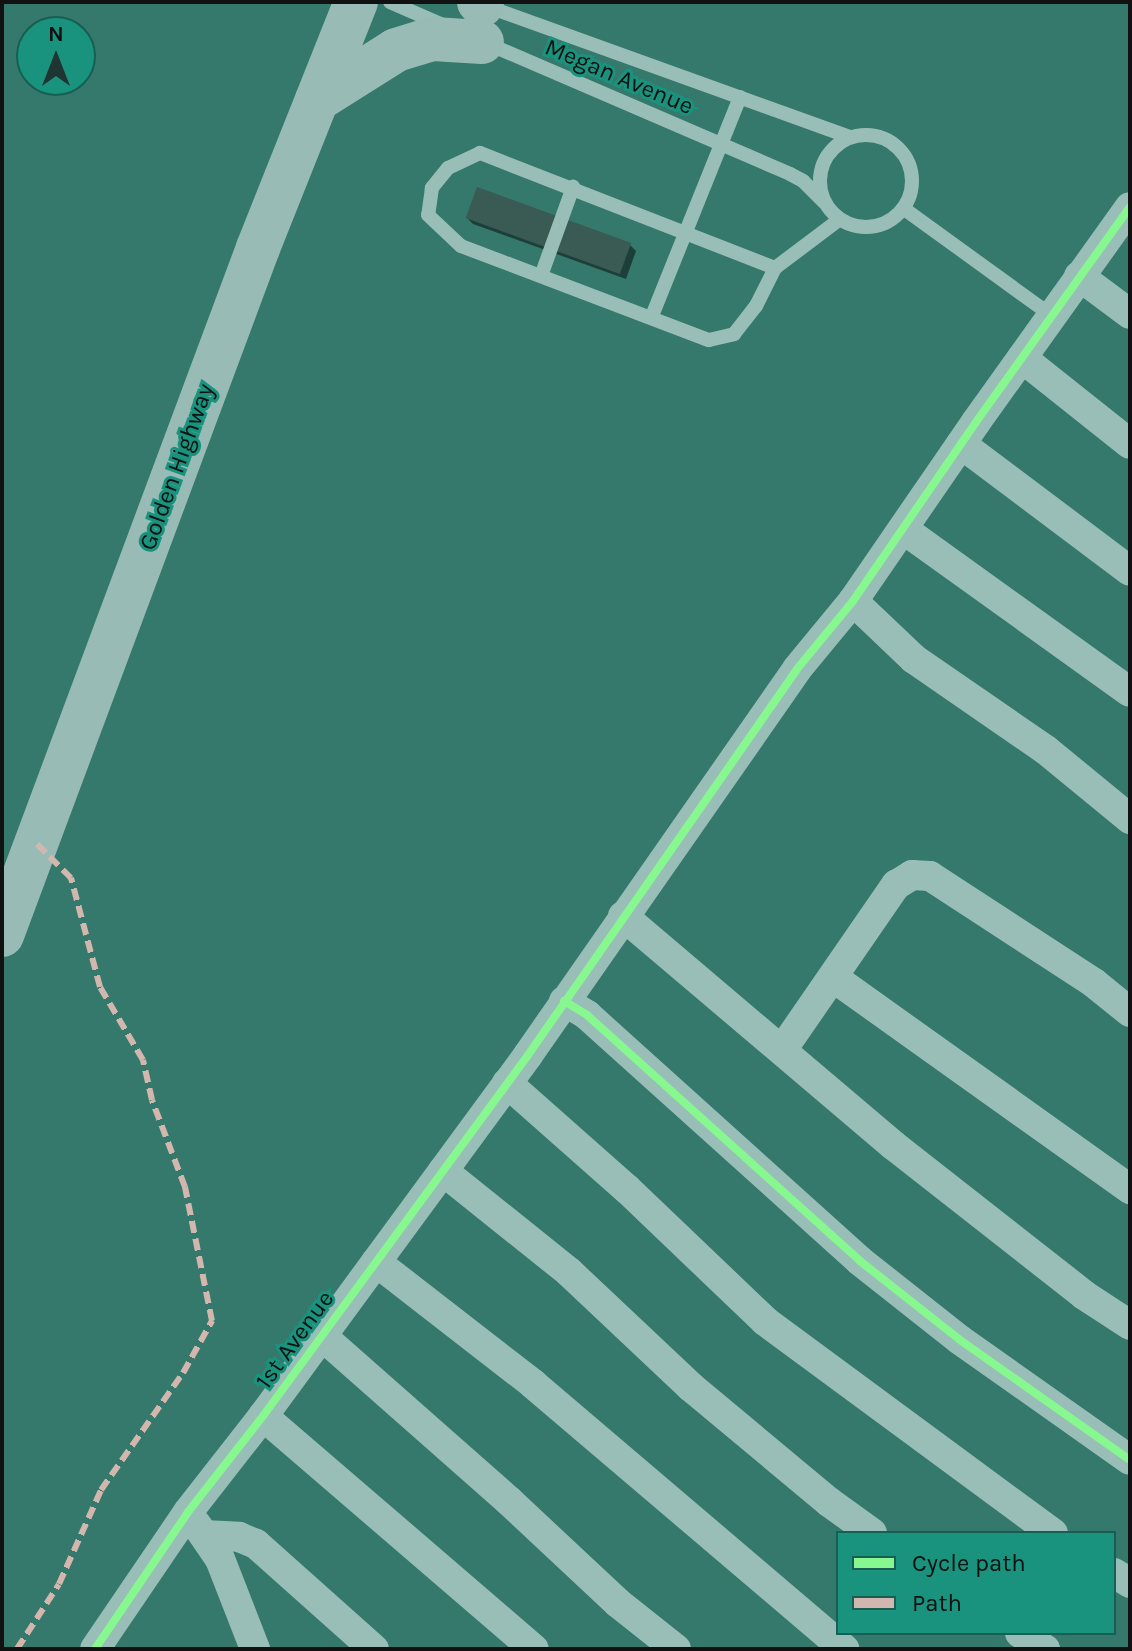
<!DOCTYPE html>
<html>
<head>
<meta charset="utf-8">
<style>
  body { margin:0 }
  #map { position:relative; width:1132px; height:1651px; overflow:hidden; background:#35786c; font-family:Karla,sans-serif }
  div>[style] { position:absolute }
  .shadow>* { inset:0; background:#0007 }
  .building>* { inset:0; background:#3a5a54; transform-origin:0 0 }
  .service>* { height:14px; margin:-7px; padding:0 7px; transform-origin:7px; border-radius:7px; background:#99beb7 }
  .service>.ring { margin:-7px; padding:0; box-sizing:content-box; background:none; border:14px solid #99beb7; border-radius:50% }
  .minor>* { height:30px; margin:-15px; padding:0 15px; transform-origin:15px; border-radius:15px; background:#99beb7 }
  .primary>* { height:44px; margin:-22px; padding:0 22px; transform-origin:22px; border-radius:22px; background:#98bcb5 }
  .quiet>* { height:6px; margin-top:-3px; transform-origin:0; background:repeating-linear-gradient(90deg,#d1b7ad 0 12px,transparent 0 18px) }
  .cycleway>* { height:8px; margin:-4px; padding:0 4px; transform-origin:4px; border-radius:4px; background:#87f88f }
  span { translate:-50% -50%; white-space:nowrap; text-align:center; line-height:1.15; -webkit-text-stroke:6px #1a937e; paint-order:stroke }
  .street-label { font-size:24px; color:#111 }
  .frame { position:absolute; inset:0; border:4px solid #111; pointer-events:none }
  .legend { position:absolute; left:836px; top:1531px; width:280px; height:104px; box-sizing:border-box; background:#1a937e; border:2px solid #165f52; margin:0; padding:10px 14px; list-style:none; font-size:24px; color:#111 }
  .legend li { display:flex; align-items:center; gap:16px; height:40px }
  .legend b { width:40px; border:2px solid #165f52 }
  .north { position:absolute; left:16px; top:16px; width:80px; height:80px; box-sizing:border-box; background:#1a937e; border:2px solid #165f52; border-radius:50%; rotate:0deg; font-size:22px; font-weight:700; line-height:32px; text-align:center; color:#111 }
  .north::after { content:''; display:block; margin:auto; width:28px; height:36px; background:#1e3531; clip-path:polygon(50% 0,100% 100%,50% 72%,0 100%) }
</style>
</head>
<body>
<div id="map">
  <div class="shadow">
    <i style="clip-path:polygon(467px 218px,630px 245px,636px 251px,626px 279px,473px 224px)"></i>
  </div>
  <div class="building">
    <i style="left:477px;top:187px;width:164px;height:33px;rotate:20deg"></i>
  </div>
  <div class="service">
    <i style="left:390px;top:2px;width:60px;rotate:23.6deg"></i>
    <i style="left:486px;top:6px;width:387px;rotate:19.8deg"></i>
    <i style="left:486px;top:43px;width:331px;rotate:23.3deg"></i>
    <i style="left:790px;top:174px;width:15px;rotate:28deg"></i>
    <i style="left:803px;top:181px;width:30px;rotate:45deg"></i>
    <i class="ring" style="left:820px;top:135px;width:78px;height:78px"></i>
    <i style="left:903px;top:208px;width:184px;rotate:35.9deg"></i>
    <i style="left:775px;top:268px;width:317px;rotate:-158.7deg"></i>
    <i style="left:480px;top:153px;width:35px;rotate:155deg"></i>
    <i style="left:448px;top:168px;width:26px;rotate:129deg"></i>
    <i style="left:432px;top:188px;width:27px;rotate:98deg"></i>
    <i style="left:428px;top:215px;width:45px;rotate:43.2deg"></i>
    <i style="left:461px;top:246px;width:265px;rotate:20.8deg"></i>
    <i style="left:709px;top:340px;width:26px;rotate:-13deg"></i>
    <i style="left:734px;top:334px;width:36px;rotate:-52deg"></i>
    <i style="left:756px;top:306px;width:42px;rotate:-63.4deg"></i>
    <i style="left:775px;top:268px;width:81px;rotate:-37deg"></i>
    <i style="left:541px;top:276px;width:95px;rotate:-70.2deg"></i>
    <i style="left:652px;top:316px;width:236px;rotate:-68.1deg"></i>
  </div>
  <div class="minor">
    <i style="left:1079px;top:276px;width:64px;rotate:36.7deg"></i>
    <i style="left:1022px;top:358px;width:138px;rotate:38.5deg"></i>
    <i style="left:961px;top:444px;width:211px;rotate:36.9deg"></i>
    <i style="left:903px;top:529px;width:279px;rotate:35.7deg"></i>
    <i style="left:853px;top:601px;width:84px;rotate:43.6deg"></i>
    <i style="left:914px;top:659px;width:160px;rotate:34.6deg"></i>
    <i style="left:1046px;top:750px;width:109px;rotate:39.4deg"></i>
    <i style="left:623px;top:916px;width:354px;rotate:40.3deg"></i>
    <i style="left:893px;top:1145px;width:243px;rotate:38.1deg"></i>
    <i style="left:1084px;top:1295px;width:55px;rotate:33.1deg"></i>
    <i style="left:834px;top:978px;width:364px;rotate:35.5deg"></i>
    <i style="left:564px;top:1001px;width:27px;rotate:31deg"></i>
    <i style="left:587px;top:1015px;width:367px;rotate:42deg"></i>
    <i style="left:860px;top:1261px;width:127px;rotate:38.3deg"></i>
    <i style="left:960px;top:1340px;width:208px;rotate:35.2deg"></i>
    <i style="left:782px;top:1050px;width:201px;rotate:-55.4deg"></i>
    <i style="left:896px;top:885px;width:19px;rotate:-32deg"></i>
    <i style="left:912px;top:875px;width:18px;rotate:3deg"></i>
    <i style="left:930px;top:876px;width:196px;rotate:33.1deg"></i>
    <i style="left:1094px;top:983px;width:46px;rotate:38.9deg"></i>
    <i style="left:507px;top:1083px;width:160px;rotate:41.5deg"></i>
    <i style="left:627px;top:1189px;width:191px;rotate:43.7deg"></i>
    <i style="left:765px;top:1321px;width:358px;rotate:36.4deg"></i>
    <i style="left:443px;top:1171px;width:161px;rotate:38.7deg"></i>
    <i style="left:569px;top:1272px;width:168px;rotate:43.3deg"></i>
    <i style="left:691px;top:1387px;width:180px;rotate:39.8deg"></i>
    <i style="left:829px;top:1502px;width:53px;rotate:35.8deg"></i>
    <i style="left:376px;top:1262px;width:199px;rotate:37.8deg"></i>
    <i style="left:533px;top:1384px;width:409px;rotate:40.4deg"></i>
    <i style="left:322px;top:1336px;width:249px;rotate:41.4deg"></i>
    <i style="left:509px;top:1501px;width:149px;rotate:43.1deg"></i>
    <i style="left:618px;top:1603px;width:74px;rotate:38.4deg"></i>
    <i style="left:263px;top:1416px;width:357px;rotate:40.7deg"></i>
    <i style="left:196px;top:1524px;width:42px;rotate:55.6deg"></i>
    <i style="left:220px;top:1559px;width:97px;rotate:68.7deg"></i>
    <i style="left:204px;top:1535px;width:35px;rotate:3deg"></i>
    <i style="left:239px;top:1537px;width:18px;rotate:22deg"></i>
    <i style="left:256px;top:1544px;width:158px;rotate:41.7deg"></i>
    <i style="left:1114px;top:1573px;width:19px;rotate:32deg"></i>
    <i style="left:1020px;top:1633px;width:30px;rotate:33deg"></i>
    <i style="left:95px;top:1649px;width:166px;rotate:-55.8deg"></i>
    <i style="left:188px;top:1512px;width:122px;rotate:-52deg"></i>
    <i style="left:263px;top:1416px;width:448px;rotate:-53.7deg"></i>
    <i style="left:528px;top:1055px;width:470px;rotate:-55.1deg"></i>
    <i style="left:797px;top:669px;width:88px;rotate:-50.5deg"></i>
    <i style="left:853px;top:601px;width:217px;rotate:-55.5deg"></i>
    <i style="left:976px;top:422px;width:264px;rotate:-54.4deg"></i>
  </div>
  <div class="primary">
    <i style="left:479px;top:2px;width:4px;rotate:45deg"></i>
    <i style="left:317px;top:100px;width:93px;rotate:-32.3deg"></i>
    <i style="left:396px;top:50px;width:39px;rotate:-17deg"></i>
    <i style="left:433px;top:39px;width:49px;rotate:3.5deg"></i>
    <i style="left:2px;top:935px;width:733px;rotate:-69.56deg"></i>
    <i style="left:258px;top:248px;width:265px;rotate:-68.3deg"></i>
  </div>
  <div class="quiet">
    <i style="left:17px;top:1649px;width:77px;rotate:-57.1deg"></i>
    <i style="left:59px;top:1584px;width:103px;rotate:-65.9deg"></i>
    <i style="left:101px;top:1490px;width:143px;rotate:-55deg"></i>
    <i style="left:183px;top:1373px;width:60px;rotate:-60.9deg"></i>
    <i style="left:212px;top:1321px;width:137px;rotate:-101.4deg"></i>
    <i style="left:185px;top:1187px;width:93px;rotate:-110.8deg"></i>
    <i style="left:152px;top:1100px;width:41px;rotate:-102.7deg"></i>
    <i style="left:143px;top:1060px;width:85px;rotate:-120.5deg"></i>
    <i style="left:100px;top:987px;width:113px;rotate:-104.9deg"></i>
    <i style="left:71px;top:878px;width:49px;rotate:-135deg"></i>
  </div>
  <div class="cycleway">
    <i style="left:564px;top:1001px;width:27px;rotate:31deg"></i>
    <i style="left:587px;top:1015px;width:367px;rotate:42deg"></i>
    <i style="left:860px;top:1261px;width:127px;rotate:38.3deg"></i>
    <i style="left:960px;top:1340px;width:208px;rotate:35.2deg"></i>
    <i style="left:95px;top:1649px;width:166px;rotate:-55.8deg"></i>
    <i style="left:188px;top:1512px;width:122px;rotate:-52deg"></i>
    <i style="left:263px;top:1416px;width:448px;rotate:-53.7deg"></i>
    <i style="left:528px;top:1055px;width:470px;rotate:-55.1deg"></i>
    <i style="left:797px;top:669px;width:88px;rotate:-50.5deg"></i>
    <i style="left:853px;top:601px;width:217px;rotate:-55.5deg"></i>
    <i style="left:976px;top:422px;width:264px;rotate:-54.4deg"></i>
  </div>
  <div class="street-label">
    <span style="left:619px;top:77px;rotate:23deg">Megan Avenue</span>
    <span style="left:177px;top:467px;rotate:-70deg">Golden Highway</span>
    <span style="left:295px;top:1340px;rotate:-54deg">1st Avenue</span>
  </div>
  <div class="frame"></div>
  <ul class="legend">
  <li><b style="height:10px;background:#87f88f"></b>Cycle path</li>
  <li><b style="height:10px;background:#d1b7ad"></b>Path</li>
  </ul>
  <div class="north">N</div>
</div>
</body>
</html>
